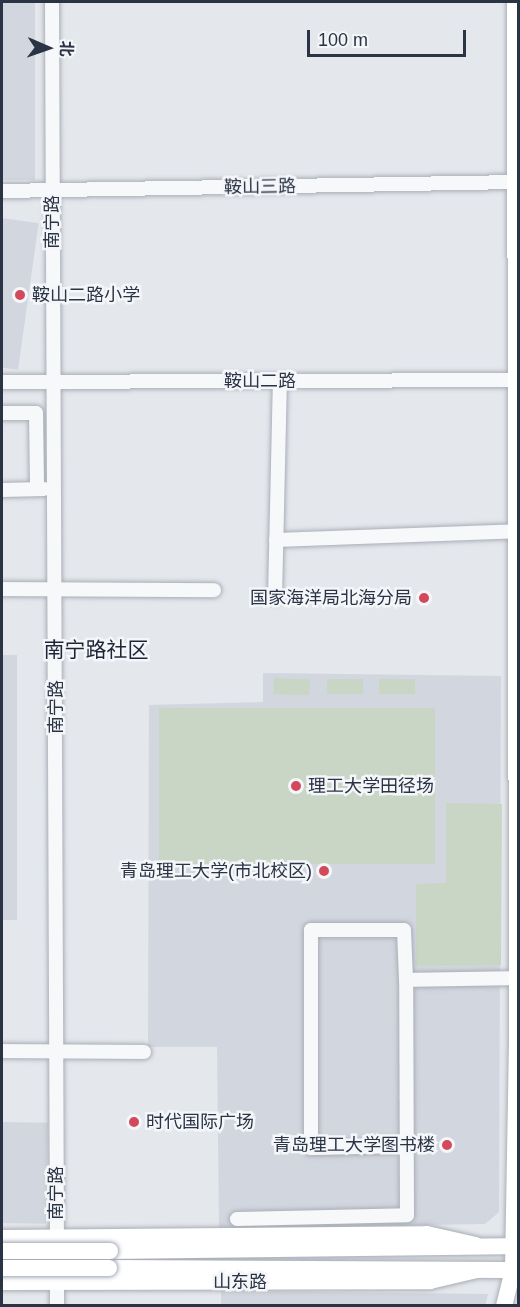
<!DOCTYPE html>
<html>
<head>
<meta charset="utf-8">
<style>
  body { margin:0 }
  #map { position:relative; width:520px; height:1307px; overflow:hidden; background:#e4e7ec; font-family:Helvetica,"Noto Sans SC",sans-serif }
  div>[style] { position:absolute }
  .built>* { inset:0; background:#d2d6de; transform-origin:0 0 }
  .green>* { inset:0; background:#c9d6c5; transform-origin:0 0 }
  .roads { filter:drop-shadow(0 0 2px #a9aeb7) drop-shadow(0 0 2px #a9aeb7) }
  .minor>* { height:14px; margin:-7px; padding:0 7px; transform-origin:7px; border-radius:7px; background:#f7f8fa }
  .major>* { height:16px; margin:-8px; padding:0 8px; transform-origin:8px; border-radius:8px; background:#fff }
  .bridges { filter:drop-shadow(0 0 2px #a3abb8) drop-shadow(0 0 2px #a3abb8) }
  .major-bridge>* { height:16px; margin:-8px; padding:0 8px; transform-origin:8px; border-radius:8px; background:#fff }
  .dots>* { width:16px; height:16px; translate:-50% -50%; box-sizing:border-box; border:3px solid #f4f6f9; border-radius:50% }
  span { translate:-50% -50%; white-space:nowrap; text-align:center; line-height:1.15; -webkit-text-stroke:5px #f4f6f9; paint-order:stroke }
  .street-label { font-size:18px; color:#2b3445 }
  .poi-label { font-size:18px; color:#2b3445 }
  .left { translate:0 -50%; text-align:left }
  .right { translate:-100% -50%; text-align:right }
  .quarter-label { font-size:21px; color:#1d2536 }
  .frame { position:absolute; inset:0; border:3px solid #2b3445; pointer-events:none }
  .north { position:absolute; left:18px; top:18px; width:60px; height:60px; -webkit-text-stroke:4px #f4f6f9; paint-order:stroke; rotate:92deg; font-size:16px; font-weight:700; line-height:24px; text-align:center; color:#2b3445 }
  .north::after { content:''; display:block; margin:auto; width:21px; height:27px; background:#2b3445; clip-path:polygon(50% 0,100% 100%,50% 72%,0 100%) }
  .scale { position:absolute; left:307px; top:30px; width:159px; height:27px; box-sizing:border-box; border:3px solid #2b3445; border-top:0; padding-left:8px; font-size:18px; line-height:21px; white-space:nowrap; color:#2b3445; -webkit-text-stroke:4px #f4f6f9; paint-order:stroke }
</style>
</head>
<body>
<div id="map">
  <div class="built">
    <i style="left:2px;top:2px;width:33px;height:178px"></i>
    <i style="left:2px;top:218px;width:37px;height:148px;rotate:8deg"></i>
    <i style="left:2px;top:655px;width:15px;height:265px"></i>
    <i style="clip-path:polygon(263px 673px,501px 676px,499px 1212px,485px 1224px,219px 1228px,217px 1047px,148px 1047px,149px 705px,263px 702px)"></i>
    <i style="left:2px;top:1122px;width:46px;height:101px;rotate:1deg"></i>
    <i style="clip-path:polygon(221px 1291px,488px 1294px,485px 1306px,221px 1306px)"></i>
  </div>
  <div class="green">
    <i style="left:274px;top:678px;width:36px;height:16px;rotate:2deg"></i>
    <i style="left:327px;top:679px;width:36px;height:15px"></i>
    <i style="left:379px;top:679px;width:36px;height:15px"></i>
    <i style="left:435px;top:708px;width:156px;height:276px;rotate:90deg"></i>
    <i style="clip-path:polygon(446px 803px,502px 804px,501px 965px,416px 966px,416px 884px,446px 883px)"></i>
  </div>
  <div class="roads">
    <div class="minor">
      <i style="left:52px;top:2px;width:1244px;rotate:89.77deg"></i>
      <i style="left:2px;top:191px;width:516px;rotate:-1deg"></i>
      <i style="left:2px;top:382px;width:516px;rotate:-0.22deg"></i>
      <i style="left:2px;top:413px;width:34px"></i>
      <i style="left:36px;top:413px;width:76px;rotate:89.2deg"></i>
      <i style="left:2px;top:490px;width:42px;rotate:-1.4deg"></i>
      <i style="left:276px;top:540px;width:241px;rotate:-2.1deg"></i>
      <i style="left:2px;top:589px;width:212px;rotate:0.3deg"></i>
      <i style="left:275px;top:597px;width:216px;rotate:-88.7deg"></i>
      <i style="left:406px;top:980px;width:50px;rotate:-92.3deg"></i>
      <i style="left:404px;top:930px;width:93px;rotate:180deg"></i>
      <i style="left:311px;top:930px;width:218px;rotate:90deg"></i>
      <i style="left:311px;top:1148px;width:96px;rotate:-1.2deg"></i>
      <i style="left:2px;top:1051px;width:142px;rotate:0.4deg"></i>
      <i style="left:237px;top:1219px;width:170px;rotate:-1.3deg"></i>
      <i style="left:407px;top:1215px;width:235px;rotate:-90.2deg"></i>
      <i style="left:406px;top:980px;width:111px;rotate:-1deg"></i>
      <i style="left:57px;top:1306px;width:34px;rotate:-90deg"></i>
    </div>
    <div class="major">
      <i style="left:2px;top:1238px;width:425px;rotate:-0.5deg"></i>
      <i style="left:427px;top:1234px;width:50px;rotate:12.7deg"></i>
      <i style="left:110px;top:1251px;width:408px;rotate:-0.7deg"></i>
      <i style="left:109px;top:1268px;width:409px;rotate:0.3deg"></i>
      <i style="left:2px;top:1282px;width:428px;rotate:-0.1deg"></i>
      <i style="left:430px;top:1281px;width:48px;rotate:-13.2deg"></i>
      <i style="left:504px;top:1306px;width:37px;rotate:-76deg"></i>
      <i style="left:513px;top:1270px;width:235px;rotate:-89deg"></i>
      <i style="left:517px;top:1035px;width:1033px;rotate:-90.11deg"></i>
    </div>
  </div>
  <div class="bridges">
    <div class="major-bridge">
      <i style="left:2px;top:1251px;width:108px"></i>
      <i style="left:2px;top:1268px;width:107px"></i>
    </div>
  </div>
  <div class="dots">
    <i style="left:20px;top:295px;background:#d1495b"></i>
    <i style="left:424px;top:598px;background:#d1495b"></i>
    <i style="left:296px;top:786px;background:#d1495b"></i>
    <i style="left:324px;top:871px;background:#d1495b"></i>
    <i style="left:134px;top:1122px;background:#d1495b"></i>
    <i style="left:447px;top:1145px;background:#d1495b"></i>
  </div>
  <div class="street-label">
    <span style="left:260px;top:187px;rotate:-1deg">鞍山三路</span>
    <span style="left:52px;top:222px;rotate:-90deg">南宁路</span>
    <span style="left:260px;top:381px">鞍山二路</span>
    <span style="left:56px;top:707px;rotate:-90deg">南宁路</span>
    <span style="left:56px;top:1193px;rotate:-90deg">南宁路</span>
    <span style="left:240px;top:1282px">山东路</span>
  </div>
  <div class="poi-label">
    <span class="left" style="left:32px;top:295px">鞍山二路小学</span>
    <span class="right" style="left:412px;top:598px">国家海洋局北海分局</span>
    <span class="left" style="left:308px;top:786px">理工大学田径场</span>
    <span class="right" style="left:312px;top:871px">青岛理工大学(市北校区)</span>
    <span class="left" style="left:146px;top:1122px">时代国际广场</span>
    <span class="right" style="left:435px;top:1145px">青岛理工大学图书楼</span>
  </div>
  <div class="quarter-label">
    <span style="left:96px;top:650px">南宁路社区</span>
  </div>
  <div class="frame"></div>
  <div class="north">北</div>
  <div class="scale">100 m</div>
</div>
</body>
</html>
